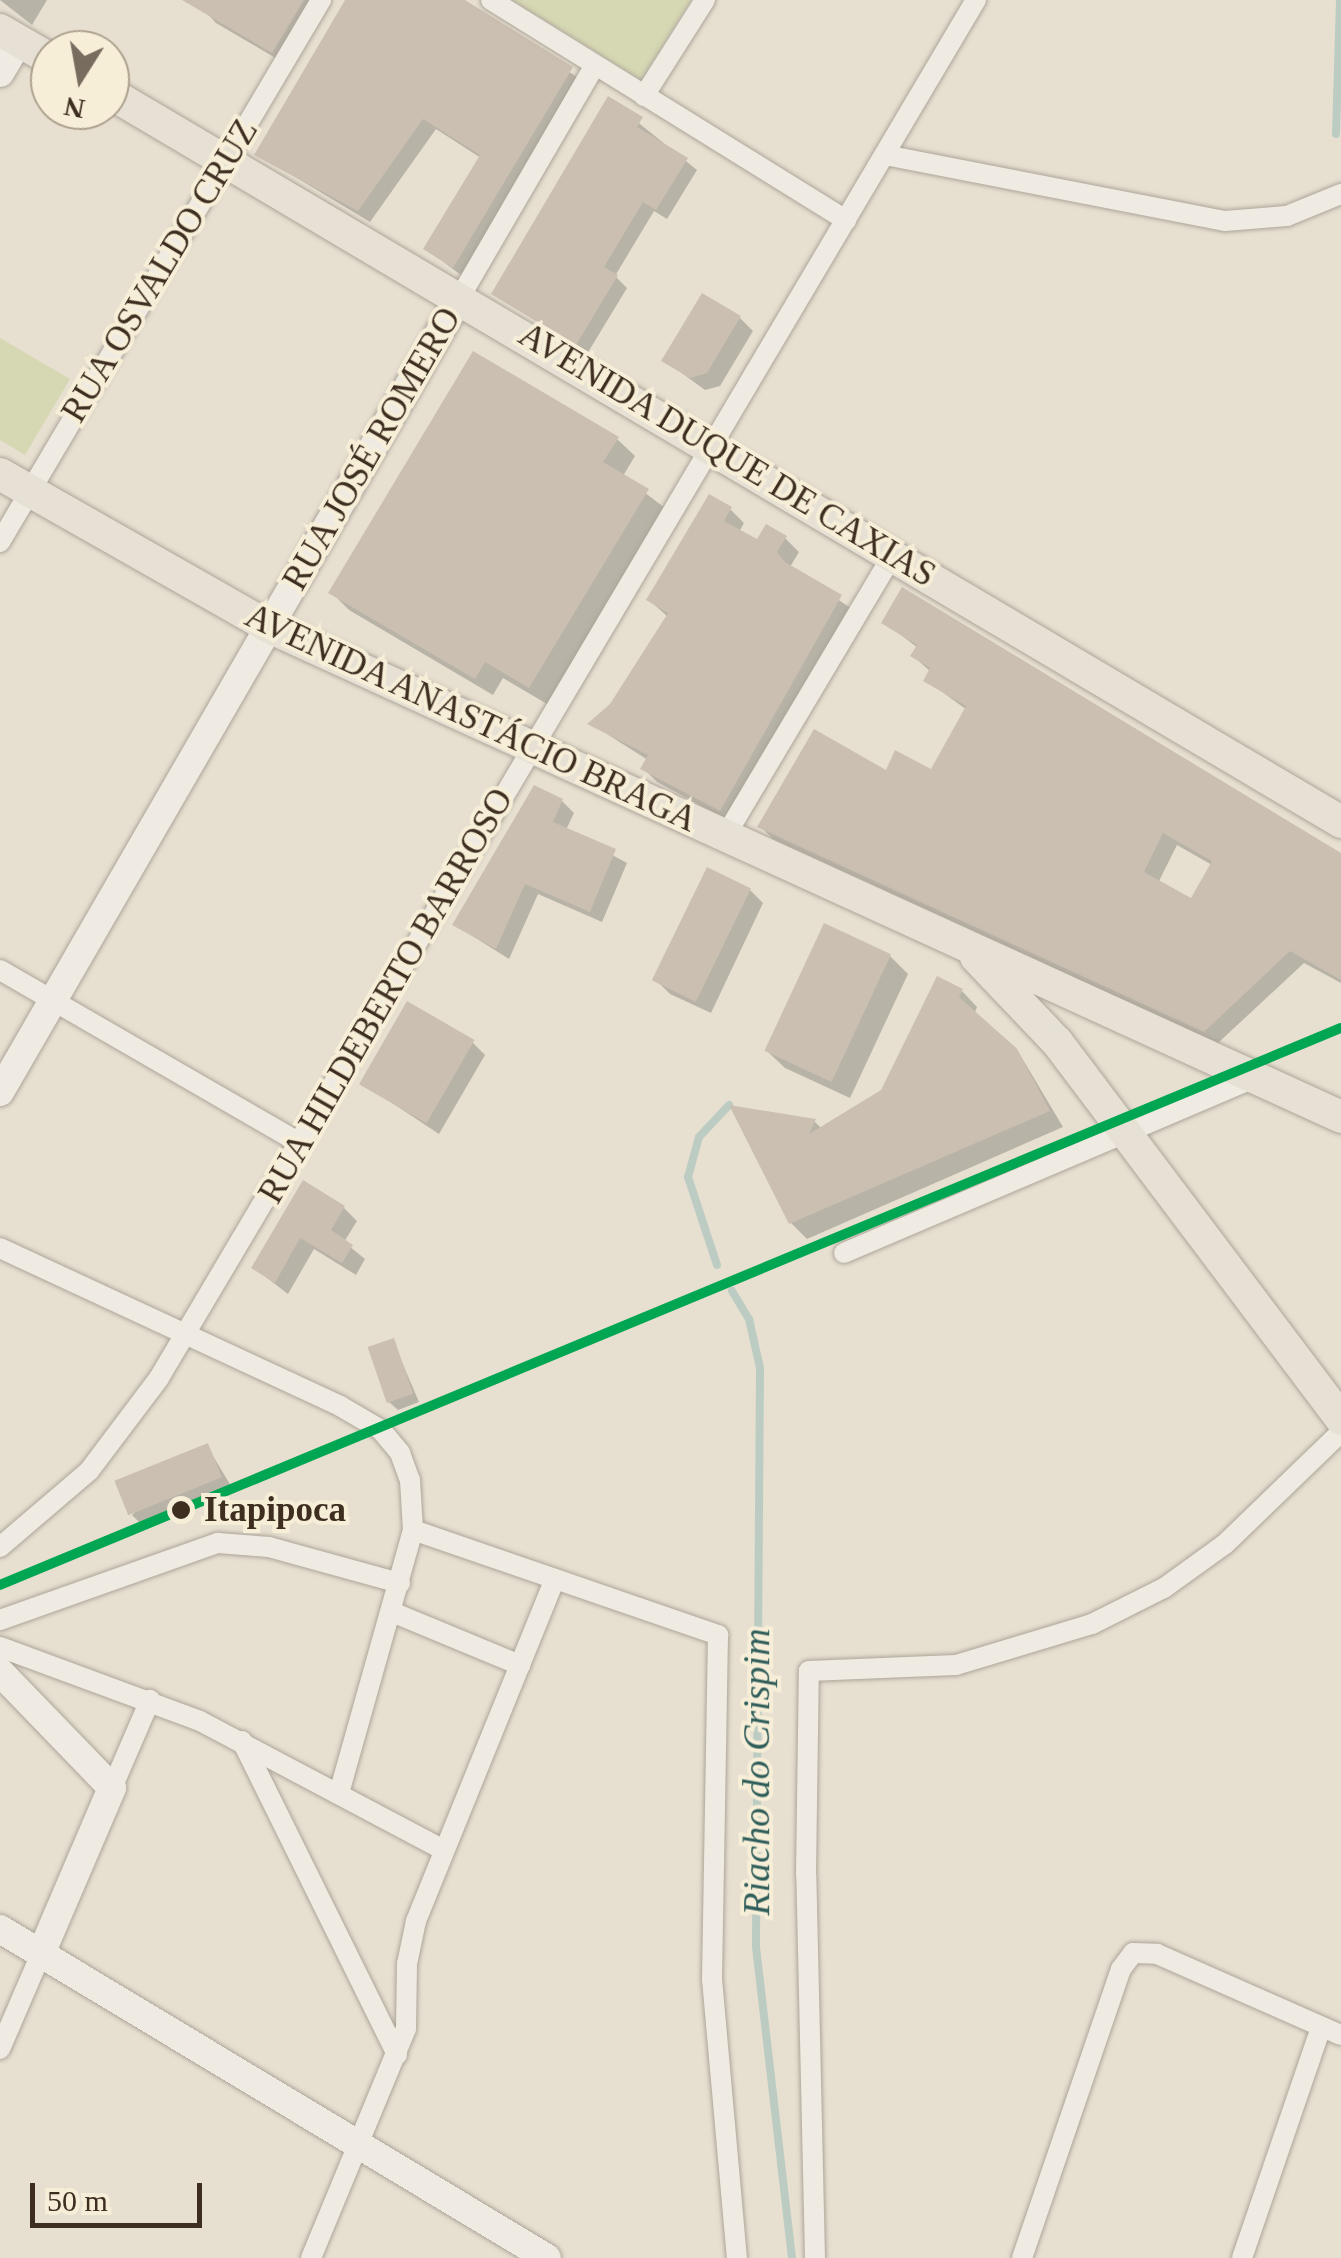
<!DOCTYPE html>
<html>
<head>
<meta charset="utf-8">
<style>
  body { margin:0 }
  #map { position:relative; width:1341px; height:2258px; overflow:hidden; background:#e7e0d1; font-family:Georgia,serif }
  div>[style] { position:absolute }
  .green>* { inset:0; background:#d6d7b3 }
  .shadow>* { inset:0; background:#0003 }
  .stream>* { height:8px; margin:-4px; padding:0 4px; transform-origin:4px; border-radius:4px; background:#bcccc2 }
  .building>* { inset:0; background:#cbbfb2; transform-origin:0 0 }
  .roads { filter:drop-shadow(0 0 2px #ada599) drop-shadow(0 0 2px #ada599) }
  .street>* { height:20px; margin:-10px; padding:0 10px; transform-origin:10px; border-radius:10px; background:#efebe3 }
  .secondary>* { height:28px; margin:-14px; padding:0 14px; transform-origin:14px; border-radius:14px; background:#efebe3 }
  .primary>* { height:32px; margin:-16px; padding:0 16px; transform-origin:16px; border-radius:16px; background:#e6e1d4 }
  .rail-1>* { height:10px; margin:-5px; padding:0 5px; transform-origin:5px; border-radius:5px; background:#00a651 }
  .dots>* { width:28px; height:28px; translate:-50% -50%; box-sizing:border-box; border:5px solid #f7eed8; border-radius:50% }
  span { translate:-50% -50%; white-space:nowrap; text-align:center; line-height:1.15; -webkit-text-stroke:8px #f7eed8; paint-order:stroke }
  .street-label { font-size:35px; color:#3d2e20 }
  .stop-label { font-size:35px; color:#3d2e20; font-weight:700 }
  .left { translate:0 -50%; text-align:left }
  .water-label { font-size:38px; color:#2f5d5a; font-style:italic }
  .north { position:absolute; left:30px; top:30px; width:100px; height:100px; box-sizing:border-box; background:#f7eed8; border:2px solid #ada18e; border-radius:50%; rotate:191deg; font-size:28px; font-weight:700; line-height:40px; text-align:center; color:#3d2e20 }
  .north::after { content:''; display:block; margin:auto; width:35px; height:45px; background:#786c5e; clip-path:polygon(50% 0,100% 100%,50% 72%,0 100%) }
  .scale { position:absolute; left:30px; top:2183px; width:172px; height:45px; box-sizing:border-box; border:5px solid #3d2e20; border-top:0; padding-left:12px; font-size:30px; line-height:35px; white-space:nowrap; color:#3d2e20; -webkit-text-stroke:8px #f7eed8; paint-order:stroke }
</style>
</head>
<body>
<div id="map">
  <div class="green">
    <i style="clip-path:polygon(512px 0,691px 0,641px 80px)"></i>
    <i style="clip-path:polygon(0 338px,70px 379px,25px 455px,0 440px)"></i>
  </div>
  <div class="shadow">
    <i style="clip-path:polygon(0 0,47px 0,32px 25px)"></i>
    <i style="clip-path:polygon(211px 0,321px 0,284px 63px,216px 23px,205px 11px)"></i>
    <i style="clip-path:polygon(349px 0,460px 0,583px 81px,465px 278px,426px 249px,481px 158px,436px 129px,370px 222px,257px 154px)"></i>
    <i style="clip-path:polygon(609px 99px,697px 170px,667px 219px,654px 211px,615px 276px,627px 288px,587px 354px,494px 294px)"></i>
    <i style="clip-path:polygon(740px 318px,753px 331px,720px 386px,705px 390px,664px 360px)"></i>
    <i style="clip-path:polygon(617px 439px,635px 456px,623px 476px,665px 508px,547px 704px,503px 678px,493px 695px,349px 610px,331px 592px)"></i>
    <i style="clip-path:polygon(730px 509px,744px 523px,739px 532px,758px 543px,785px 538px,799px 552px,790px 567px,855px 611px,735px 824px,657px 782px,643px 768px,648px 760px,591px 724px,612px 706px,668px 617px,649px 600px)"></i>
    <i style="clip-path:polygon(evenodd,884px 622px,1341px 855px,1341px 983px,1304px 963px,1218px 1043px,773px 839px,760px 826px,932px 772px,967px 710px,926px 680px,931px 672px,913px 656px,918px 648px,884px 622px,1177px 845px,1212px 865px,1192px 901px,1159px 881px,1177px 845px)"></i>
    <i style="clip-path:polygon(562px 801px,574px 813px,566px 830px,627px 863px,602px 922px,538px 894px,509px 959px,455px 925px)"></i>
    <i style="clip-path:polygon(750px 890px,763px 903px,711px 1013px,670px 994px,657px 981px)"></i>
    <i style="clip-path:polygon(826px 926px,890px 956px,908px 974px,850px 1098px,785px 1068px,767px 1051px)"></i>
    <i style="clip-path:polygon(962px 991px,977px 1007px,975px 1012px,1016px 1048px,1063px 1127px,807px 1239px,791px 1223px,733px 1109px,814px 1121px,822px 1129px,883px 1092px)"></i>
    <i style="clip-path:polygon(472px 1042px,485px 1055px,439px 1134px,362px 1083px)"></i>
    <i style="clip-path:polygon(344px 1208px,357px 1221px,344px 1242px,365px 1259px,356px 1275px,314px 1249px,288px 1294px,254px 1268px)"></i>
    <i style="clip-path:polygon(393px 1341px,419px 1402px,398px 1410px,389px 1402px)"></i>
    <i style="clip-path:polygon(207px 1446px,234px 1491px,145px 1528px,132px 1515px)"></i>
  </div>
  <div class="stream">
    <i style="left:1336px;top:134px;width:134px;rotate:-88.3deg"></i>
    <i style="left:717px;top:1265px;width:93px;rotate:-108.2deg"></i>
    <i style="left:688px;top:1177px;width:41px;rotate:-74.6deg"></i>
    <i style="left:699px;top:1137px;width:44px;rotate:-46.8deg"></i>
    <i style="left:732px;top:1291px;width:33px;rotate:59deg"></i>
    <i style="left:749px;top:1319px;width:50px;rotate:77.3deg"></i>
    <i style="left:760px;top:1368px;width:579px;rotate:90.4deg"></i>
    <i style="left:756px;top:1947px;width:313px;rotate:83.4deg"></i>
  </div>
  <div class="building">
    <i style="clip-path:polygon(182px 0,304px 0,272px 53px)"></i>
    <i style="clip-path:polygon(345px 0,465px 0,573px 67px,453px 268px,423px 249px,480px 155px,423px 119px,358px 211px,254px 155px)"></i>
    <i style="clip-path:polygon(608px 96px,643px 117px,637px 127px,688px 158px,656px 210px,643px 202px,604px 267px,618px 275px,576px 345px,491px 294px)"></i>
    <i style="clip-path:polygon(702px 293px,741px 316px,707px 373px,690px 378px,661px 361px)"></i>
    <i style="clip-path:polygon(473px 351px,619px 437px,603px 462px,649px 489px,529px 688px,485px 662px,475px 679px,328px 593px)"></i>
    <i style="clip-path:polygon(709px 494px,732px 507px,724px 521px,757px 539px,766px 524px,787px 536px,777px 552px,785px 562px,842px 595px,720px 811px,640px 769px,648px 755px,587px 724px,610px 704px,668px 613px,646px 600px)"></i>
    <i style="clip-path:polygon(evenodd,902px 587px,1341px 853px,1341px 980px,1290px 951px,1204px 1032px,757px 827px,814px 729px,886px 770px,895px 750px,931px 769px,966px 706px,923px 681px,930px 668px,910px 656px,917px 645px,881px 623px,902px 587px,1163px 833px,1212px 861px,1191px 898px,1144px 872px,1163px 833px)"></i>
    <i style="clip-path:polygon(534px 785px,563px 799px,553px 822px,616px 849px,590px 912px,525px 884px,496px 949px,452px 925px)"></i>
    <i style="left:707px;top:867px;width:49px;height:126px;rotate:26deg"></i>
    <i style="left:824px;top:923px;width:74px;height:141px;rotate:25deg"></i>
    <i style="clip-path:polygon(937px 976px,963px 989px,959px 997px,1017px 1049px,1050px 1111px,789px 1224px,729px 1105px,816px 1119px,809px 1134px,881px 1090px)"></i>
    <i style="left:407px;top:1001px;width:78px;height:96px;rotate:30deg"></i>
    <i style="clip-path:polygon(303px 1180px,345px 1206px,331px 1230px,353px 1245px,342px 1263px,300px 1238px,275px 1283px,251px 1268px)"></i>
    <i style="left:394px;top:1338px;width:59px;height:28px;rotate:71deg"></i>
    <i style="left:208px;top:1443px;width:37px;height:101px;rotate:68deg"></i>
  </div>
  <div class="roads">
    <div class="street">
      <i style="left:491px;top:0;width:418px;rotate:31.8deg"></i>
      <i style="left:644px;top:96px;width:114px;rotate:-57.6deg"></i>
      <i style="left:885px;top:155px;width:346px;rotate:11deg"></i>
      <i style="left:1225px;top:221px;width:62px;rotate:-4.6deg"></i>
      <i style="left:1287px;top:216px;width:58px;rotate:-22.2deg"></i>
      <i style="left:460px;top:297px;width:268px;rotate:-59.8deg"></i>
      <i style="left:0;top:542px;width:630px;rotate:-59.36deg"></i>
      <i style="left:724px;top:838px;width:332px;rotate:-59.2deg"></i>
      <i style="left:0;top:970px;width:346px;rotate:30deg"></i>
      <i style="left:0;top:1248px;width:375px;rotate:24.9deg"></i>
      <i style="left:340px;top:1406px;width:48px;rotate:30.3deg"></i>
      <i style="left:381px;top:1430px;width:30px;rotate:50deg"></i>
      <i style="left:400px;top:1453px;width:29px;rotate:70deg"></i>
      <i style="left:410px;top:1480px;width:50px;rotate:86.6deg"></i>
      <i style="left:413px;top:1530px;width:273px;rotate:105.7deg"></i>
      <i style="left:844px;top:1253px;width:451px;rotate:-23.1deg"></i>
      <i style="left:413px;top:1530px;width:323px;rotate:19deg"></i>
      <i style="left:718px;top:1635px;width:344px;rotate:91deg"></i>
      <i style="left:712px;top:1979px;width:280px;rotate:84.9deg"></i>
      <i style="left:0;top:1547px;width:117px;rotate:-40.5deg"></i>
      <i style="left:89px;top:1471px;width:116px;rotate:-53deg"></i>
      <i style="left:159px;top:1378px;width:1602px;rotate:-59.34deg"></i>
      <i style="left:392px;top:1612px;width:139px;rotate:22.5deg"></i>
      <i style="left:0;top:1620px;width:231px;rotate:-19.5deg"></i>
      <i style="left:218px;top:1543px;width:51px;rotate:4.5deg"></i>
      <i style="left:269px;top:1547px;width:136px;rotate:15.4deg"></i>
      <i style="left:0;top:1647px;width:213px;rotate:20.3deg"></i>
      <i style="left:200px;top:1721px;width:276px;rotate:27.9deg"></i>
      <i style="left:242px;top:1741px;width:350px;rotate:63.7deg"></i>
      <i style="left:112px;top:1788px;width:96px;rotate:-66.6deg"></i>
      <i style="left:0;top:2049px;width:103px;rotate:-66.7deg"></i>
      <i style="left:311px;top:2258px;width:248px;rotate:-67.5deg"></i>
      <i style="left:406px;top:2029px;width:65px;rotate:-89.1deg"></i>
      <i style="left:407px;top:1964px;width:44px;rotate:-78.2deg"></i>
      <i style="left:416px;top:1921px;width:369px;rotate:-67.9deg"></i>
      <i style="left:815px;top:2258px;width:383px;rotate:-91.3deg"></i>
      <i style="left:806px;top:1875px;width:204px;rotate:-89.2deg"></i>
      <i style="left:809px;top:1671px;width:147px;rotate:-2.3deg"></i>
      <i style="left:956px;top:1665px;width:142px;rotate:-16.8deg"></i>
      <i style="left:1092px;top:1624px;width:80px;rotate:-26.6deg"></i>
      <i style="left:1164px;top:1588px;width:75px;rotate:-35.8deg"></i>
      <i style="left:1225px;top:1544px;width:161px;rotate:-44deg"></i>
      <i style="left:1022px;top:2258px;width:305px;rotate:-71.1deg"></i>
      <i style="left:1121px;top:1969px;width:20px;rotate:-53deg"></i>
      <i style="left:1133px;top:1953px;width:24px;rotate:2deg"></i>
      <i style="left:1157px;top:1954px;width:201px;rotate:23.8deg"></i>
      <i style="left:1242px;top:2258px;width:244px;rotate:-71.1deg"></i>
    </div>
    <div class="secondary">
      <i style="left:0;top:73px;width:37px;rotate:-59deg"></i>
      <i style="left:0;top:1092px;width:918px;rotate:-59.95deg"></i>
      <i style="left:0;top:1672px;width:161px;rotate:46deg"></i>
      <i style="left:112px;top:1788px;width:181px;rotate:113.2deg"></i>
      <i style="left:0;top:1929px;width:638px;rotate:31.03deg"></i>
    </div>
    <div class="primary">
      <i style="left:0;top:30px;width:58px;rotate:30.1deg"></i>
      <i style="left:110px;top:93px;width:1431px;rotate:30.63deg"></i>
      <i style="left:0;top:474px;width:309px;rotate:29.6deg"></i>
      <i style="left:269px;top:627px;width:1179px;rotate:24.56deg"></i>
      <i style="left:976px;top:957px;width:117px;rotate:46.4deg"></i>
      <i style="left:1057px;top:1042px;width:472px;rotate:53deg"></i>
    </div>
  </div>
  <div class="rail-1">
    <i style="left:0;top:1585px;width:1452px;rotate:-22.56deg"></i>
  </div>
  <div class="dots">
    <i style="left:181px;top:1510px;background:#3d2e20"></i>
  </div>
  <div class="street-label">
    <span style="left:160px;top:271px;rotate:-59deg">RUA OSVALDO CRUZ</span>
    <span style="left:372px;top:449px;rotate:-60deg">RUA JOSÉ ROMERO</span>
    <span style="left:727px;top:455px;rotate:31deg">AVENIDA DUQUE DE CAXIAS</span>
    <span style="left:471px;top:718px;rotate:25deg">AVENIDA ANASTÁCIO BRAGA</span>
    <span style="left:386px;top:996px;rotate:-60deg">RUA HILDEBERTO BARROSO</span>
  </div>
  <div class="stop-label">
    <span class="left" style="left:204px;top:1510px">Itapipoca</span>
  </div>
  <div class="water-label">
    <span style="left:757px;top:1772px;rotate:-90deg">Riacho do Crispim</span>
  </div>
  <div class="north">N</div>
  <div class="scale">50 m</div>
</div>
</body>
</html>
